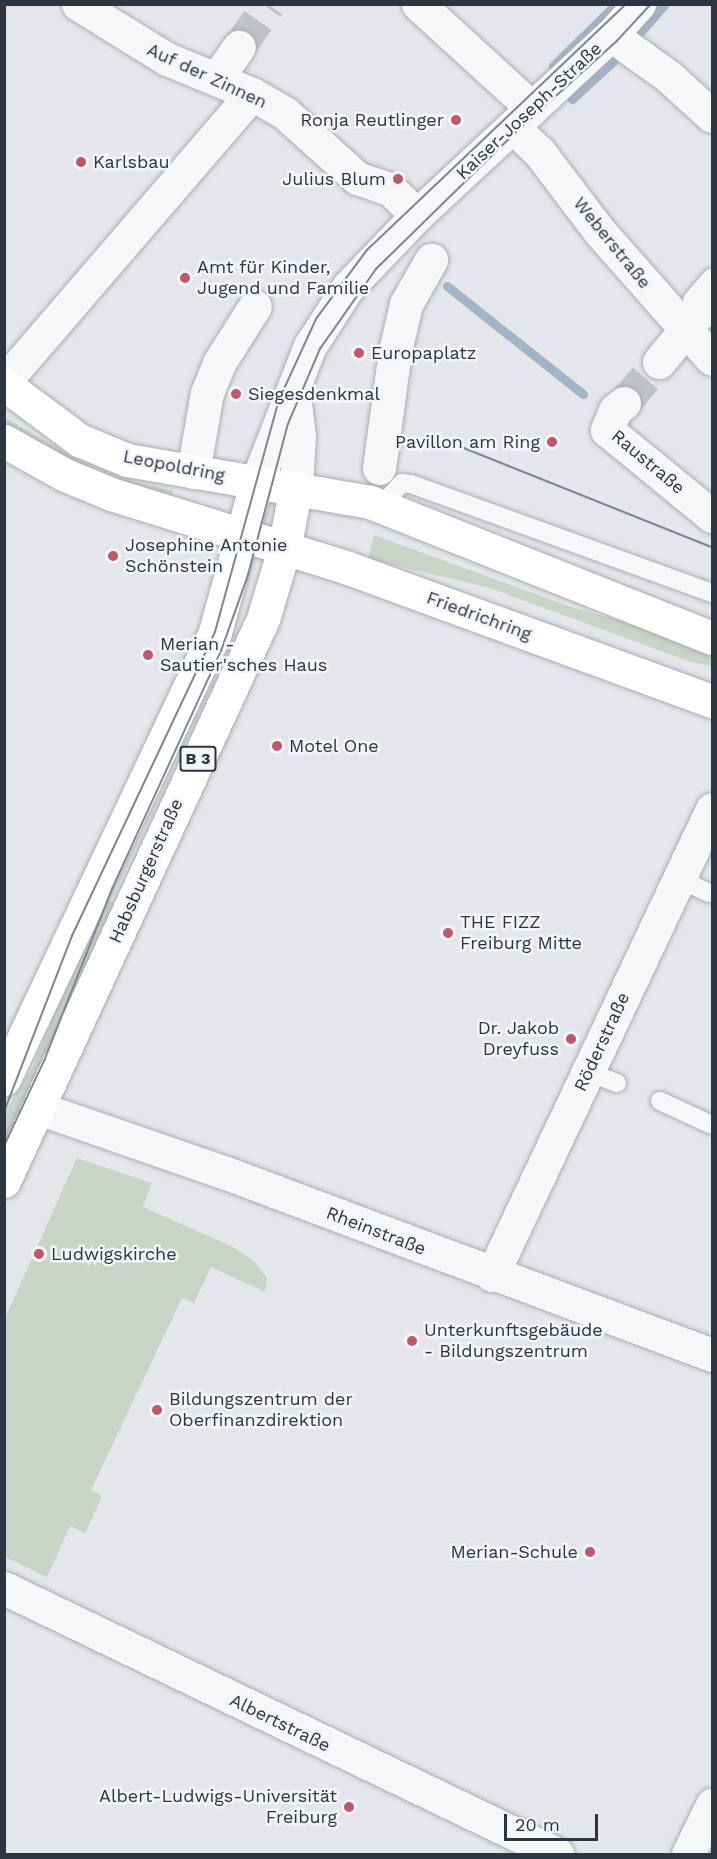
<!DOCTYPE html>
<html>
<head>
<meta charset="utf-8">
<style>
  body { margin:0 }
  #map { position:relative; width:717px; height:1859px; overflow:hidden; background:#e4e6ea; font-family:"Work Sans",sans-serif }
  div>[style] { position:absolute }
  .green>* { inset:0; background:#c9d3c6 }
  .stream>* { height:9px; margin:-4.5px; padding:0 4.5px; transform-origin:4.5px; border-radius:4.5px; background:#a3b4c6 }
  .street-tunnel>* { height:33px; margin-top:-16.5px; transform-origin:0; background:repeating-linear-gradient(90deg,#bfc3c8 0 33px,transparent 0 49px) }
  .roads { filter:drop-shadow(0 0 2px #a9adb4) drop-shadow(0 0 2px #a9adb4) }
  .lane>* { height:18px; margin:-9px; padding:0 9px; transform-origin:9px; border-radius:9px; background:#f6f7f9 }
  .street>* { height:33px; margin:-16.5px; padding:0 16.5px; transform-origin:16.5px; border-radius:16.5px; background:#f6f7f9 }
  .primary>* { height:33px; margin:-16.5px; padding:0 16.5px; transform-origin:16.5px; border-radius:16.5px; background:#fff }
  .tram>* { height:1.5px; margin:-0.75px; padding:0 0.75px; transform-origin:0.75px; border-radius:0.75px; background:#7f8692 }
  .dots>* { width:16px; height:16px; translate:-50% -50%; box-sizing:border-box; border:3px solid #f3f5f8; border-radius:50% }
  span { translate:-50% -50%; white-space:nowrap; text-align:center; line-height:1.15; -webkit-text-stroke:5px #f3f5f8; paint-order:stroke }
  .shield-label span { padding:2px 4px; background:#f3f5f8; border:2px solid; border-radius:4px; -webkit-text-stroke-width:0 }
  .shield-label { font-size:16px; color:#2d3541; font-weight:700 }
  .street-label { font-size:18px; color:#2d3541 }
  .poi-label { font-size:18px; color:#2d3541 }
  .right { translate:-100% -50%; text-align:right }
  .left { translate:0 -50%; text-align:left }
  .frame { position:absolute; inset:0; border:6px solid #2d3541; pointer-events:none }
  .scale { position:absolute; left:504px; top:1814px; width:94px; height:27px; box-sizing:border-box; border:3px solid #2d3541; border-top:0; padding-left:8px; font-size:18px; line-height:21px; white-space:nowrap; color:#2d3541; -webkit-text-stroke:4px #f3f5f8; paint-order:stroke }
</style>
</head>
<body>
<div id="map">
  <div class="green">
    <i style="clip-path:polygon(4px 417px,88px 466px,114px 477px,173px 491px,171px 504px,74px 468px,5px 425px)"></i>
    <i style="clip-path:polygon(374px 535px,571px 607px,668px 634px,712px 651px,712px 666px,691px 662px,490px 588px,368px 559px)"></i>
    <i style="clip-path:polygon(101px 897px,114px 903px,5px 1163px,5px 1111px,33px 1067px)"></i>
    <i style="clip-path:polygon(77px 1158px,152px 1183px,143px 1207px,231px 1246px,253px 1260px,267px 1278px,265px 1292px,211px 1267px,194px 1303px,182px 1298px,91px 1490px,102px 1496px,85px 1533px,70px 1526px,47px 1577px,5px 1557px,5px 1318px)"></i>
  </div>
  <div class="stream">
    <i style="left:636px;top:37px;width:44px;rotate:-48.7deg"></i>
    <i style="left:553px;top:66px;width:88px;rotate:-44.5deg"></i>
    <i style="left:572px;top:99px;width:65px;rotate:-42.5deg"></i>
    <i style="left:447px;top:286px;width:174px;rotate:38.5deg"></i>
  </div>
  <div class="street-tunnel">
    <i style="left:239px;top:47px;width:52px;rotate:-55.1deg"></i>
    <i style="left:624px;top:403px;width:54px;rotate:-49.5deg"></i>
  </div>
  <div class="roads">
    <div class="lane">
      <i style="left:692px;top:300px;width:30px;rotate:-49deg"></i>
      <i style="left:381px;top:506px;width:31px;rotate:-48deg"></i>
      <i style="left:402px;top:483px;width:9px;rotate:6deg"></i>
      <i style="left:411px;top:484px;width:320px;rotate:19.9deg"></i>
      <i style="left:679px;top:879px;width:33px;rotate:25deg"></i>
      <i style="left:588px;top:1072px;width:31px;rotate:21deg"></i>
      <i style="left:660px;top:1101px;width:57px;rotate:24.8deg"></i>
    </div>
    <div class="street">
      <i style="left:78px;top:4px;width:105px;rotate:31.7deg"></i>
      <i style="left:167px;top:59px;width:92px;rotate:22.4deg"></i>
      <i style="left:252px;top:94px;width:39px;rotate:30deg"></i>
      <i style="left:286px;top:114px;width:96px;rotate:42deg"></i>
      <i style="left:357px;top:178px;width:36px;rotate:19deg"></i>
      <i style="left:391px;top:190px;width:36px;rotate:44deg"></i>
      <i style="left:418px;top:4px;width:154px;rotate:42.4deg"></i>
      <i style="left:611px;top:35px;width:70px;rotate:35.7deg"></i>
      <i style="left:668px;top:76px;width:59px;rotate:42.3deg"></i>
      <i style="left:217px;top:78px;width:38px;rotate:-55deg"></i>
      <i style="left:513px;top:127px;width:37px;rotate:44deg"></i>
      <i style="left:540px;top:153px;width:99px;rotate:52.8deg"></i>
      <i style="left:600px;top:232px;width:169px;rotate:48.6deg"></i>
      <i style="left:659px;top:362px;width:84px;rotate:-50.8deg"></i>
      <i style="left:4px;top:382px;width:380px;rotate:-49.3deg"></i>
      <i style="left:294px;top:395px;width:41px;rotate:83deg"></i>
      <i style="left:299px;top:436px;width:51px;rotate:93.4deg"></i>
      <i style="left:624px;top:403px;width:11px;rotate:142deg"></i>
      <i style="left:615px;top:410px;width:22px;rotate:112deg"></i>
      <i style="left:607px;top:430px;width:136px;rotate:39.3deg"></i>
      <i style="left:379px;top:468px;width:118px;rotate:-82.2deg"></i>
      <i style="left:395px;top:351px;width:48px;rotate:-76.8deg"></i>
      <i style="left:406px;top:304px;width:51px;rotate:-60.4deg"></i>
      <i style="left:193px;top:472px;width:80px;rotate:-80deg"></i>
      <i style="left:207px;top:393px;width:32px;rotate:-68deg"></i>
      <i style="left:219px;top:363px;width:67px;rotate:-57.7deg"></i>
      <i style="left:257px;top:481px;width:145px;rotate:-68.6deg"></i>
      <i style="left:310px;top:346px;width:70px;rotate:-57.2deg"></i>
      <i style="left:348px;top:287px;width:100px;rotate:-46.2deg"></i>
      <i style="left:417px;top:215px;width:265px;rotate:-42.9deg"></i>
      <i style="left:611px;top:35px;width:42px;rotate:-47.9deg"></i>
      <i style="left:38px;top:1108px;width:199px;rotate:19.1deg"></i>
      <i style="left:226px;top:1173px;width:519px;rotate:20.53deg"></i>
      <i style="left:492px;top:1275px;width:515px;rotate:-64.73deg"></i>
      <i style="left:4px;top:1588px;width:614px;rotate:25.69deg"></i>
      <i style="left:688px;top:1854px;width:55px;rotate:-63.9deg"></i>
    </div>
    <div class="primary">
      <i style="left:4px;top:384px;width:94px;rotate:36.7deg"></i>
      <i style="left:79px;top:440px;width:52px;rotate:22.6deg"></i>
      <i style="left:127px;top:460px;width:247px;rotate:9.8deg"></i>
      <i style="left:370px;top:502px;width:368px;rotate:21.7deg"></i>
      <i style="left:4px;top:441px;width:70px;rotate:29.1deg"></i>
      <i style="left:65px;top:475px;width:50px;rotate:22.4deg"></i>
      <i style="left:111px;top:494px;width:248px;rotate:17.3deg"></i>
      <i style="left:348px;top:568px;width:388px;rotate:20.1deg"></i>
      <i style="left:4px;top:1079px;width:494px;rotate:-64.7deg"></i>
      <i style="left:215px;top:632px;width:157px;rotate:-74.5deg"></i>
      <i style="left:4px;top:1181px;width:619px;rotate:-65.26deg"></i>
      <i style="left:263px;top:619px;width:73px;rotate:-73.3deg"></i>
      <i style="left:284px;top:549px;width:63px;rotate:-79deg"></i>
    </div>
  </div>
  <div class="tram">
    <i style="left:449px;top:442px;width:283px;rotate:21.8deg"></i>
    <i style="left:4px;top:1112px;width:189px;rotate:-68.9deg"></i>
    <i style="left:72px;top:936px;width:336px;rotate:-64.8deg"></i>
    <i style="left:215px;top:632px;width:241px;rotate:-74.6deg"></i>
    <i style="left:279px;top:400px;width:89px;rotate:-65.4deg"></i>
    <i style="left:316px;top:319px;width:86px;rotate:-53.5deg"></i>
    <i style="left:367px;top:250px;width:357px;rotate:-43.5deg"></i>
    <i style="left:4px;top:1146px;width:94px;rotate:-64.8deg"></i>
    <i style="left:44px;top:1061px;width:185px;rotate:-68.4deg"></i>
    <i style="left:112px;top:889px;width:262px;rotate:-65.4deg"></i>
    <i style="left:221px;top:651px;width:81px;rotate:-70.4deg"></i>
    <i style="left:248px;top:575px;width:156px;rotate:-75.2deg"></i>
    <i style="left:288px;top:424px;width:82px;rotate:-66.9deg"></i>
    <i style="left:320px;top:349px;width:98px;rotate:-55deg"></i>
    <i style="left:376px;top:269px;width:196px;rotate:-44.4deg"></i>
    <i style="left:516px;top:132px;width:136px;rotate:-42deg"></i>
    <i style="left:617px;top:41px;width:50px;rotate:-47.4deg"></i>
  </div>
  <div class="dots">
    <i style="left:456px;top:120px;background:#c05869"></i>
    <i style="left:81px;top:162px;background:#c05869"></i>
    <i style="left:398px;top:179px;background:#c05869"></i>
    <i style="left:185px;top:278px;background:#c05869"></i>
    <i style="left:359px;top:353px;background:#c05869"></i>
    <i style="left:236px;top:394px;background:#c05869"></i>
    <i style="left:552px;top:442px;background:#c05869"></i>
    <i style="left:113px;top:556px;background:#c05869"></i>
    <i style="left:148px;top:655px;background:#c05869"></i>
    <i style="left:277px;top:746px;background:#c05869"></i>
    <i style="left:448px;top:933px;background:#c05869"></i>
    <i style="left:571px;top:1039px;background:#c05869"></i>
    <i style="left:39px;top:1254px;background:#c05869"></i>
    <i style="left:412px;top:1341px;background:#c05869"></i>
    <i style="left:157px;top:1410px;background:#c05869"></i>
    <i style="left:590px;top:1552px;background:#c05869"></i>
    <i style="left:349px;top:1807px;background:#c05869"></i>
  </div>
  <div class="shield-label">
    <span style="left:198px;top:759px">B 3</span>
  </div>
  <div class="street-label">
    <span style="left:207px;top:76px;rotate:25deg">Auf der Zinnen</span>
    <span style="left:529px;top:111px;rotate:-43deg">Kaiser-Joseph-Straße</span>
    <span style="left:612px;top:243px;rotate:51deg">Weberstraße</span>
    <span style="left:648px;top:462px;rotate:40deg">Raustraße</span>
    <span style="left:174px;top:466px;rotate:11deg">Leopoldring</span>
    <span style="left:479px;top:616px;rotate:20deg">Friedrichring</span>
    <span style="left:146px;top:871px;rotate:-66deg">Habsburgerstraße</span>
    <span style="left:602px;top:1042px;rotate:-65deg">Röderstraße</span>
    <span style="left:376px;top:1231px;rotate:21deg">Rheinstraße</span>
    <span style="left:280px;top:1723px;rotate:26deg">Albertstraße</span>
  </div>
  <div class="poi-label">
    <span class="right" style="left:444px;top:120px">Ronja Reutlinger</span>
    <span class="left" style="left:93px;top:162px">Karlsbau</span>
    <span class="right" style="left:386px;top:179px">Julius Blum</span>
    <span class="left" style="left:197px;top:278px">Amt für Kinder,<br>Jugend und Familie</span>
    <span class="left" style="left:371px;top:353px">Europaplatz</span>
    <span class="left" style="left:248px;top:394px">Siegesdenkmal</span>
    <span class="right" style="left:540px;top:442px">Pavillon am Ring</span>
    <span class="left" style="left:125px;top:556px">Josephine Antonie<br>Schönstein</span>
    <span class="left" style="left:160px;top:655px">Merian -<br>Sautier'sches Haus</span>
    <span class="left" style="left:289px;top:746px">Motel One</span>
    <span class="left" style="left:460px;top:933px">THE FIZZ<br>Freiburg Mitte</span>
    <span class="right" style="left:559px;top:1039px">Dr. Jakob<br>Dreyfuss</span>
    <span class="left" style="left:51px;top:1254px">Ludwigskirche</span>
    <span class="left" style="left:424px;top:1341px">Unterkunftsgebäude<br>- Bildungszentrum</span>
    <span class="left" style="left:169px;top:1410px">Bildungszentrum der<br>Oberfinanzdirektion</span>
    <span class="right" style="left:578px;top:1552px">Merian-Schule</span>
    <span class="right" style="left:337px;top:1807px">Albert-Ludwigs-Universität<br>Freiburg</span>
  </div>
  <div class="frame"></div>
  <div class="scale">20 m</div>
</div>
</body>
</html>
